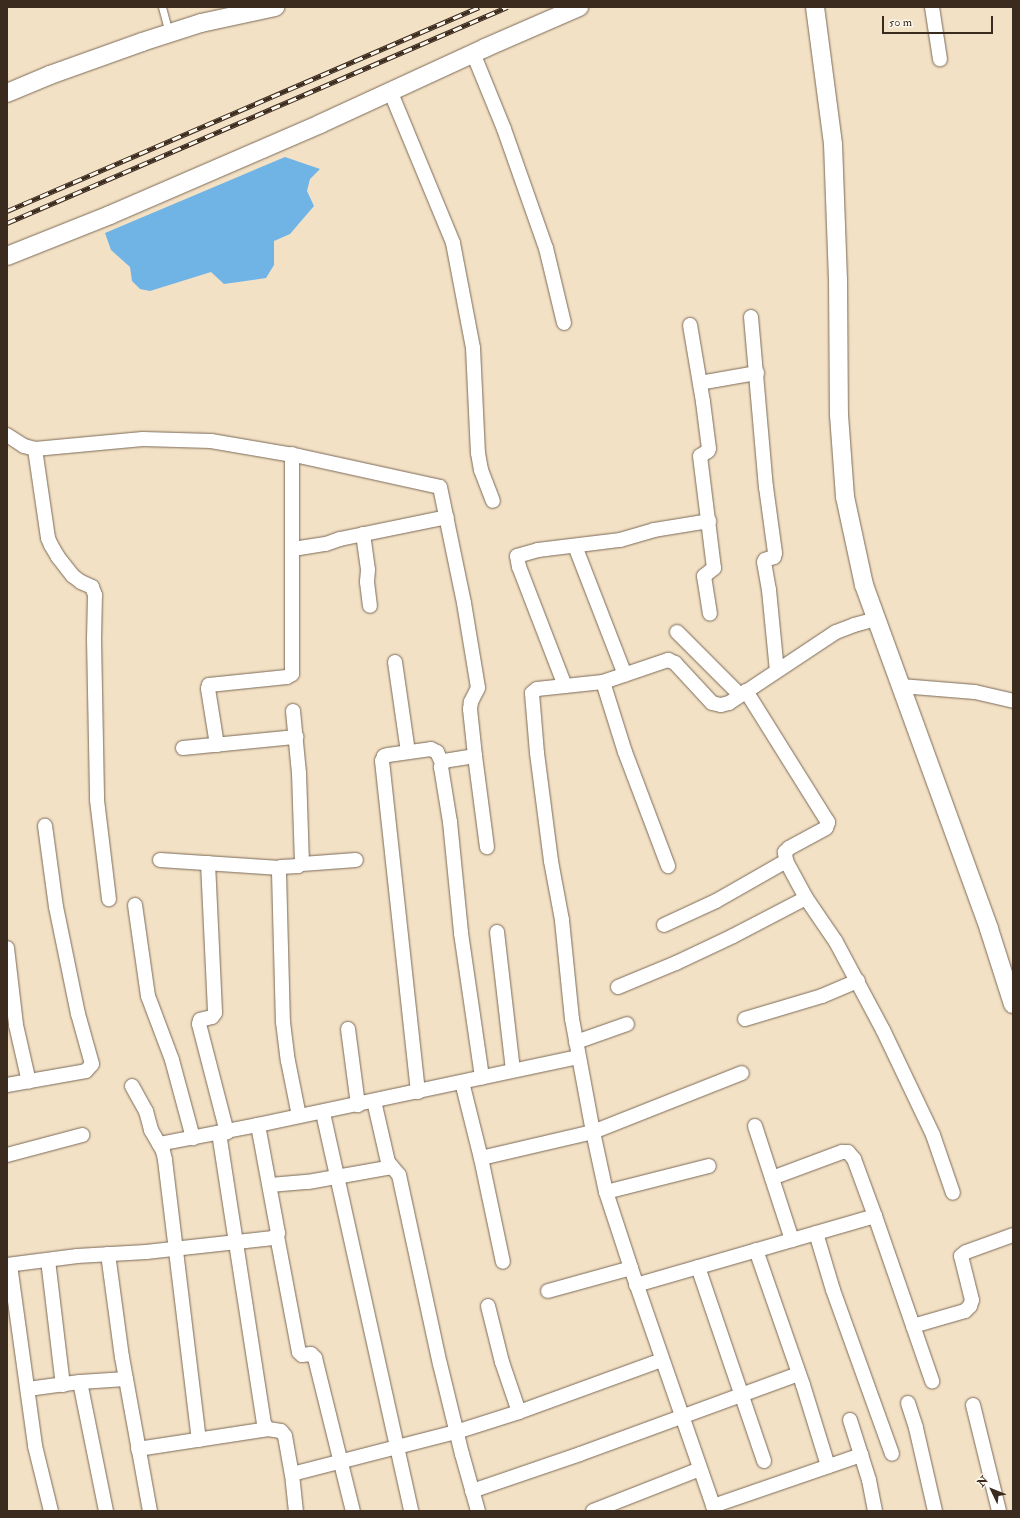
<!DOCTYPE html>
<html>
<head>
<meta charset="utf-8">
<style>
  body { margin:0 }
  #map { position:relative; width:1020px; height:1518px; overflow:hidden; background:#f3e1c5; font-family:"IM FELL Double Pica",serif }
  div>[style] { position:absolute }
  .water>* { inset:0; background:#70b4e6 }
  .roads { filter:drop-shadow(0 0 1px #7b6a58) drop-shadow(0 0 1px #7b6a58) }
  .service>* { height:7px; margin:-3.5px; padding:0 3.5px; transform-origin:3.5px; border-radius:3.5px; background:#fff }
  .minor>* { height:14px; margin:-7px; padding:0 7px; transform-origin:7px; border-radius:7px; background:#fff }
  .tertiary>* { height:18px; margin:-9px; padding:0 9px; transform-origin:9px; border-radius:9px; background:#fff }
  .rail>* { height:4.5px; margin-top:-2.25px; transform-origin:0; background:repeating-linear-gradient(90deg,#fbf7ec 0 9px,#3b2a1e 0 18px); box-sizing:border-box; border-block:1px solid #3b2a1e }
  span { translate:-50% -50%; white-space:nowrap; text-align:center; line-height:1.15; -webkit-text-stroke:3px #fbf7ec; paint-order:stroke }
  .frame { position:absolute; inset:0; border:8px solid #3b2a1e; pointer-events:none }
  .north { position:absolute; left:972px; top:1470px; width:40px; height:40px; -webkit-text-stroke:3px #fbf7ec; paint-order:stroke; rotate:313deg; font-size:11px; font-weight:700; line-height:16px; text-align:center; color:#3b2a1e }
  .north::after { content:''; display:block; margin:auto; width:14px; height:18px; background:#3b2a1e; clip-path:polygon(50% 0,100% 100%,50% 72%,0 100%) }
  .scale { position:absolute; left:882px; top:16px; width:111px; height:18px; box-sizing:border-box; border:2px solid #3b2a1e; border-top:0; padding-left:5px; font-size:12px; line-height:14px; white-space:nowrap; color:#3b2a1e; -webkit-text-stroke:3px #fbf7ec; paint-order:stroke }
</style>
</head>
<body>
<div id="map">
  <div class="water">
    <i style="clip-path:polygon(285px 157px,320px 169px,310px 179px,307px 191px,314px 206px,290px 234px,274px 241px,274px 265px,266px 278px,224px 284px,211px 272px,150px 291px,140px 289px,132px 281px,130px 267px,111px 250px,105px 233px)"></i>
  </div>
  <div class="roads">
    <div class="service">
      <i style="left:162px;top:7px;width:27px;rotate:75deg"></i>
    </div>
    <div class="minor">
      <i style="left:932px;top:7px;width:53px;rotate:81.3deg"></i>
      <i style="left:473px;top:53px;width:82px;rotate:67.8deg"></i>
      <i style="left:504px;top:129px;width:126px;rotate:70.6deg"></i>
      <i style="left:546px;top:248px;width:77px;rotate:76.5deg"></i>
      <i style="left:391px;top:93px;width:162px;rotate:67.5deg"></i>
      <i style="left:453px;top:243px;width:107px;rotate:79.2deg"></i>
      <i style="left:473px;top:348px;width:105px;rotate:87.3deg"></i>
      <i style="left:478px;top:453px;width:17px;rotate:80deg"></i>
      <i style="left:481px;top:470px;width:33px;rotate:69deg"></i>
      <i style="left:751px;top:317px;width:171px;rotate:85deg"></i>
      <i style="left:766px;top:487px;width:67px;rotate:82.2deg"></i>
      <i style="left:775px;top:553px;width:4px;rotate:104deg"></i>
      <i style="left:774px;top:557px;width:9px;rotate:162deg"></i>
      <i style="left:765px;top:560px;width:2px;rotate:117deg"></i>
      <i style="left:764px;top:562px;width:28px;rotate:80deg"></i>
      <i style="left:769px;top:590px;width:81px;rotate:84.4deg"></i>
      <i style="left:690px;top:325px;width:78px;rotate:80.4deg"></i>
      <i style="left:703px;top:402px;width:47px;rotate:82.7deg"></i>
      <i style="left:709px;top:449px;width:2px;rotate:117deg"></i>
      <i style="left:708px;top:451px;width:9px;rotate:148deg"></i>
      <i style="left:700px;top:456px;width:113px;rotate:82.9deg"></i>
      <i style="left:714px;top:568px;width:13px;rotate:141deg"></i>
      <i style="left:704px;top:576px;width:38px;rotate:81deg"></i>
      <i style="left:700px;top:383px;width:58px;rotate:-10deg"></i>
      <i style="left:7px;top:435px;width:20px;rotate:33deg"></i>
      <i style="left:24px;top:446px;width:11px;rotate:15deg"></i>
      <i style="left:35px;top:449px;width:108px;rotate:-5.3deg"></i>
      <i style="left:143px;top:439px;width:68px;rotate:1.7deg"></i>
      <i style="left:211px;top:441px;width:89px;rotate:9.7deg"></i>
      <i style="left:299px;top:456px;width:144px;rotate:12.4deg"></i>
      <i style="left:440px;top:487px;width:118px;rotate:78.3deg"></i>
      <i style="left:464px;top:603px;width:86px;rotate:80.6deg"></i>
      <i style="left:478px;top:688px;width:16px;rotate:117deg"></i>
      <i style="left:471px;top:702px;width:7px;rotate:98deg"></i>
      <i style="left:470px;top:709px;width:47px;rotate:83.9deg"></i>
      <i style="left:475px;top:756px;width:31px;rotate:171deg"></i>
      <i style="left:444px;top:761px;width:7px;rotate:117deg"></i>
      <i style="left:441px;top:767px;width:56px;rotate:80.7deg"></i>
      <i style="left:450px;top:822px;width:112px;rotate:84.3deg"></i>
      <i style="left:461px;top:933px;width:146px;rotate:81.7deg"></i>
      <i style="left:35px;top:449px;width:90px;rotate:81.7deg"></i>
      <i style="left:48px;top:538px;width:8px;rotate:67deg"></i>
      <i style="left:51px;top:545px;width:14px;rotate:60deg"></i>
      <i style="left:58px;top:557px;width:24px;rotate:52deg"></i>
      <i style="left:73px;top:576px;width:10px;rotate:37deg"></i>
      <i style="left:81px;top:582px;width:12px;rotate:24deg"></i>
      <i style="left:92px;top:587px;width:9px;rotate:69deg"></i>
      <i style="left:95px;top:595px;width:44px;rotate:91.3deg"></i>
      <i style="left:94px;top:639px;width:161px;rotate:88.9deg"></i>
      <i style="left:97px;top:800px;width:100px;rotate:83.1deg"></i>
      <i style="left:363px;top:534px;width:36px;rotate:82deg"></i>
      <i style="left:368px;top:570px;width:12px;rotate:95deg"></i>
      <i style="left:367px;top:582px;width:24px;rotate:83deg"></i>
      <i style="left:575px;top:546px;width:138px;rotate:68.8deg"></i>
      <i style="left:293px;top:549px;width:33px;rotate:-9deg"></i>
      <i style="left:326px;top:544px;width:15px;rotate:-20deg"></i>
      <i style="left:340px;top:539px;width:109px;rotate:-11.6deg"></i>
      <i style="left:677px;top:632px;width:89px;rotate:45deg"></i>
      <i style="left:395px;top:662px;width:91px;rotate:81.8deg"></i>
      <i style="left:603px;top:682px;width:73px;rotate:72.6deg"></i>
      <i style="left:625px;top:752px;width:122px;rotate:69.3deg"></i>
      <i style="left:565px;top:686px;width:128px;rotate:-111.1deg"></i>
      <i style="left:519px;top:567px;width:11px;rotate:-100deg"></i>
      <i style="left:517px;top:556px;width:22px;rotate:-16deg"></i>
      <i style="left:538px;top:550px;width:83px;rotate:-7deg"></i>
      <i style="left:620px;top:540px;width:35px;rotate:-16deg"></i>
      <i style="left:654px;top:530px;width:56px;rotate:-9.3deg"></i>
      <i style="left:901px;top:686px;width:74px;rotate:4.6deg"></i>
      <i style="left:975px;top:692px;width:39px;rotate:13deg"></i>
      <i style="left:746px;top:691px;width:155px;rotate:58deg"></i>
      <i style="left:828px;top:822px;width:6px;rotate:108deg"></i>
      <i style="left:826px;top:828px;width:42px;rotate:151.6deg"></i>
      <i style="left:789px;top:848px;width:6px;rotate:135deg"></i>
      <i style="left:785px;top:852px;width:9px;rotate:84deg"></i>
      <i style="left:786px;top:861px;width:42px;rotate:61.6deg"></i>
      <i style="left:806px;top:898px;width:53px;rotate:55.7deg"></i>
      <i style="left:836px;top:942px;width:100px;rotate:61.9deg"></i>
      <i style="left:883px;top:1030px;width:116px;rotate:64.5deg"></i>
      <i style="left:933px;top:1135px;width:61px;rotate:71deg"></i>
      <i style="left:293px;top:711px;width:62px;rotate:84.5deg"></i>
      <i style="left:299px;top:773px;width:89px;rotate:88.1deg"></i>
      <i style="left:302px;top:862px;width:6px;rotate:135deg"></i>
      <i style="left:298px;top:866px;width:17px;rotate:177deg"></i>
      <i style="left:281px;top:867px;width:5px;rotate:112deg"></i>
      <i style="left:279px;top:872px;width:150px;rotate:88.5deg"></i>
      <i style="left:283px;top:1022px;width:39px;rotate:83deg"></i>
      <i style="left:288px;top:1061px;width:56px;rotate:78.7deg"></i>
      <i style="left:217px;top:745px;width:57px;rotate:-99.1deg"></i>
      <i style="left:208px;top:689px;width:4px;rotate:-76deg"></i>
      <i style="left:209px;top:685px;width:78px;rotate:-5.9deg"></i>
      <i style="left:287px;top:677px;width:6px;rotate:-31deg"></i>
      <i style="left:292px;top:674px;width:220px;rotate:-90deg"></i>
      <i style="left:183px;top:748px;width:114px;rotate:-5.6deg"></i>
      <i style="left:475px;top:756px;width:92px;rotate:82.5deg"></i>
      <i style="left:160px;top:860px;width:120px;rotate:3.8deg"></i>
      <i style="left:208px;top:863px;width:150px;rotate:87.3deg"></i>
      <i style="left:215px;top:1013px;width:5px;rotate:127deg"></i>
      <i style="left:212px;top:1017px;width:12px;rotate:166deg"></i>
      <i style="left:200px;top:1020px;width:4px;rotate:104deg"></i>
      <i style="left:199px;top:1024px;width:112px;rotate:75.5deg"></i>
      <i style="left:302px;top:864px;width:54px;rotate:-4.2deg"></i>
      <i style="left:135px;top:905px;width:92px;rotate:81.9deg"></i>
      <i style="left:148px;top:996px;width:68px;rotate:69.4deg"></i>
      <i style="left:172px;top:1060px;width:81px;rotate:74.9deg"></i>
      <i style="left:664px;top:925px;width:57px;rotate:-24.8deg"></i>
      <i style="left:716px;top:901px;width:81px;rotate:-29.7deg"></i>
      <i style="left:497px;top:932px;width:139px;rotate:83.4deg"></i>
      <i style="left:7px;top:948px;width:78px;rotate:83.3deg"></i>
      <i style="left:16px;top:1025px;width:58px;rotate:77.2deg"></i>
      <i style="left:618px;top:987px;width:63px;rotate:-22.5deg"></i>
      <i style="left:676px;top:963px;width:63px;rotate:-25.3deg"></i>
      <i style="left:733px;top:936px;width:82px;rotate:-27.5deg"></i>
      <i style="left:745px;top:1019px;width:80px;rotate:-16.6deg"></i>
      <i style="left:822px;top:996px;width:39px;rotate:-23deg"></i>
      <i style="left:348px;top:1029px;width:77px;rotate:82.5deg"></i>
      <i style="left:576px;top:1042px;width:54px;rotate:-19.4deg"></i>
      <i style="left:462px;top:1082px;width:78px;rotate:76deg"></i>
      <i style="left:481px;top:1158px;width:106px;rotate:78.1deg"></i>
      <i style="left:7px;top:1085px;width:80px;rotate:-10deg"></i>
      <i style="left:86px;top:1071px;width:9px;rotate:-49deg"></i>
      <i style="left:92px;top:1064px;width:52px;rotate:-105.6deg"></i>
      <i style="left:78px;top:1014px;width:109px;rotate:-101.6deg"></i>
      <i style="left:56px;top:907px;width:82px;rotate:-97.7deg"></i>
      <i style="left:132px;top:1086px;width:29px;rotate:61deg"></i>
      <i style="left:146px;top:1111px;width:20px;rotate:75deg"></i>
      <i style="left:151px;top:1130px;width:24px;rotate:60deg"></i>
      <i style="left:163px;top:1151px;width:9px;rotate:77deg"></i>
      <i style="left:165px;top:1160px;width:282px;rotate:83.1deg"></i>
      <i style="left:418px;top:1092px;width:333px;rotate:-96.2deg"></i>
      <i style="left:382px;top:761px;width:5px;rotate:-68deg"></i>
      <i style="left:384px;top:756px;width:4px;rotate:-14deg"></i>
      <i style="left:388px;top:755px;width:43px;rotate:-7.9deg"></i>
      <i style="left:431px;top:749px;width:7px;rotate:27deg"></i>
      <i style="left:437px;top:752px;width:12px;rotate:66deg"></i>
      <i style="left:374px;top:1101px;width:63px;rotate:77.1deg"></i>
      <i style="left:388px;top:1162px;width:17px;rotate:50deg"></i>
      <i style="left:399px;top:1175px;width:193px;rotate:77.8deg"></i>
      <i style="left:440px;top:1364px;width:93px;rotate:76.3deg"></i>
      <i style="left:462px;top:1454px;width:59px;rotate:74.3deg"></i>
      <i style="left:323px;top:1113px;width:408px;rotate:77.5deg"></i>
      <i style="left:755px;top:1126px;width:120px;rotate:72deg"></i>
      <i style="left:219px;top:1133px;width:294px;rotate:81.2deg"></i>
      <i style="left:264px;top:1424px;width:6px;rotate:51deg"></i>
      <i style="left:268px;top:1429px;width:13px;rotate:9deg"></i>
      <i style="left:281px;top:1431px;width:6px;rotate:51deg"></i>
      <i style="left:285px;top:1436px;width:39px;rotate:80deg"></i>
      <i style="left:292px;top:1474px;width:37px;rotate:84deg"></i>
      <i style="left:159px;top:1144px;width:101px;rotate:-10.9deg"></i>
      <i style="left:7px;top:1155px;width:78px;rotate:-14.9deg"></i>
      <i style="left:481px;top:1158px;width:115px;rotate:-13.1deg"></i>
      <i style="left:593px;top:1132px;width:160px;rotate:-21.6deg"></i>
      <i style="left:772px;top:1178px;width:75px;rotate:-20.4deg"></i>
      <i style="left:842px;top:1152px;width:6px"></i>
      <i style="left:848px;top:1152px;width:9px;rotate:49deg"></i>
      <i style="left:854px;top:1159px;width:61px;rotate:69.8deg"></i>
      <i style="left:270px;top:1185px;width:38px;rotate:-5deg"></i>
      <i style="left:308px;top:1182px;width:85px;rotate:-10.1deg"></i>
      <i style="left:606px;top:1192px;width:106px;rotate:-14.2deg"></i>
      <i style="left:816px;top:1233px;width:59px;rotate:73.4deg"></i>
      <i style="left:833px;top:1290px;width:174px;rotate:70.2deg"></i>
      <i style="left:277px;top:1236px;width:118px;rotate:79.3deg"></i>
      <i style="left:299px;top:1352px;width:4px;rotate:45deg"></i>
      <i style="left:302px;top:1355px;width:9px;rotate:-6deg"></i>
      <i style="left:311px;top:1354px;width:6px;rotate:45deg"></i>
      <i style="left:315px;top:1358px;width:158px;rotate:76.1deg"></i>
      <i style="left:756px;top:1250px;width:143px;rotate:70.8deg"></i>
      <i style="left:803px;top:1385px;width:85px;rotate:72.8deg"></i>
      <i style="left:108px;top:1254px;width:104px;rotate:82.3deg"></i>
      <i style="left:122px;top:1357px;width:157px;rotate:79.7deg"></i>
      <i style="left:48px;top:1260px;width:126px;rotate:83.2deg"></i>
      <i style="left:7px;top:1265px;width:71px;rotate:-7.3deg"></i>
      <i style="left:77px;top:1256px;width:69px;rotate:-3.3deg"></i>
      <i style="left:146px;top:1252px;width:128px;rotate:-6.3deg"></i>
      <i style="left:273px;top:1238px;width:7px;rotate:-45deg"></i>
      <i style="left:278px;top:1233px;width:110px;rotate:-100.5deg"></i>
      <i style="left:258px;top:1125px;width:327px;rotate:-12deg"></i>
      <i style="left:10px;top:1265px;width:183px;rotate:82.1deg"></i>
      <i style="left:35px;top:1446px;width:67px;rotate:76.2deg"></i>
      <i style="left:698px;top:1267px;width:205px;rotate:71.2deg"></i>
      <i style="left:636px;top:1285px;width:249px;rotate:-16.1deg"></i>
      <i style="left:875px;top:1216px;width:175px;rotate:70.9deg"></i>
      <i style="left:548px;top:1291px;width:86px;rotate:-15.5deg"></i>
      <i style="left:488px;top:1306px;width:58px;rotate:76deg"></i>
      <i style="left:502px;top:1362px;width:53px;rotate:71.2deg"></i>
      <i style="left:913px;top:1326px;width:54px;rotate:-16.1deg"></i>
      <i style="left:965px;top:1311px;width:7px;rotate:-45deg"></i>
      <i style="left:970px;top:1306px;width:6px;rotate:-72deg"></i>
      <i style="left:972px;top:1300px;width:45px;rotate:-104deg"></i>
      <i style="left:961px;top:1256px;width:6px;rotate:-39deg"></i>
      <i style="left:966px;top:1252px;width:50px;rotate:-19.9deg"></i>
      <i style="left:80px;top:1382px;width:132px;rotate:78.6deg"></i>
      <i style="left:28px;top:1389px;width:52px;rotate:-7.7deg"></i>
      <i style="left:80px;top:1382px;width:46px;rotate:-3.7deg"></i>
      <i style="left:908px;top:1403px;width:26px;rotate:72deg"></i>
      <i style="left:916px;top:1428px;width:85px;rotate:77.1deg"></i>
      <i style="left:973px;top:1405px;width:109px;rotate:76.2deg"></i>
      <i style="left:850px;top:1420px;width:63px;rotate:72.4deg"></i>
      <i style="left:869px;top:1480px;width:32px;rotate:79deg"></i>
      <i style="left:138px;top:1449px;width:132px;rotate:-8.7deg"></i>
      <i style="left:292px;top:1474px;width:169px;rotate:-14.4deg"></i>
      <i style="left:456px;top:1432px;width:66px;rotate:-17.6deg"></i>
      <i style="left:519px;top:1412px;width:152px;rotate:-20deg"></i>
      <i style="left:472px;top:1491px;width:114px;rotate:-18.9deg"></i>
      <i style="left:580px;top:1454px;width:233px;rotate:-20.1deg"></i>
      <i style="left:713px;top:1506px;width:157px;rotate:-19deg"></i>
      <i style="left:593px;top:1511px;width:115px;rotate:-21.4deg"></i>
      <i style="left:715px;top:1511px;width:257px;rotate:-109.1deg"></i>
      <i style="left:631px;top:1268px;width:80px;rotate:-108.2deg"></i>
      <i style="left:606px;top:1192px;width:61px;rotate:-102.2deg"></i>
      <i style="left:593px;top:1132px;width:115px;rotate:-100.5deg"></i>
      <i style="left:572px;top:1019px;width:100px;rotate:-95.8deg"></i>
      <i style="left:562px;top:920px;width:60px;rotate:-100.6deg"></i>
      <i style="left:551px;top:861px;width:109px;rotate:-97.4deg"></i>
      <i style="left:537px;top:753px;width:60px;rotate:-94.8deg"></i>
      <i style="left:532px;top:693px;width:6px;rotate:-39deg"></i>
      <i style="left:537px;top:689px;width:66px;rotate:-6.1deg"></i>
      <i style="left:603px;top:682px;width:69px;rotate:-18.7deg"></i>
      <i style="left:668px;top:660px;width:8px;rotate:23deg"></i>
      <i style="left:675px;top:663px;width:54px;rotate:47.2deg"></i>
      <i style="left:712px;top:703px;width:9px;rotate:13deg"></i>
      <i style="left:721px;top:705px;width:8px;rotate:-14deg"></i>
      <i style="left:729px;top:703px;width:128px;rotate:-33.6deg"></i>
      <i style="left:836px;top:632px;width:19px;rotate:-21deg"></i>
      <i style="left:854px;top:625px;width:23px;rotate:-15deg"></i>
    </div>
    <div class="tertiary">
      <i style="left:815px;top:7px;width:138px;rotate:82.5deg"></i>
      <i style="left:833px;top:144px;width:135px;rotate:87.9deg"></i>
      <i style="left:838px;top:279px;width:136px;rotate:89.6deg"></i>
      <i style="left:839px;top:415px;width:82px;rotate:85.8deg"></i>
      <i style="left:845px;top:497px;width:90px;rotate:77.8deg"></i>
      <i style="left:864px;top:585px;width:366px;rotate:70deg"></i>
      <i style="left:989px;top:929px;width:79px;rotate:72.3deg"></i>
      <i style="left:7px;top:93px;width:47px;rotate:-22.7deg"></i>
      <i style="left:50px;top:75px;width:98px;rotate:-19.7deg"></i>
      <i style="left:142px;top:42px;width:62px;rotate:-17.9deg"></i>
      <i style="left:201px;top:23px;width:76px;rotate:-12.2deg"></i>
      <i style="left:7px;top:256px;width:111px;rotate:-21.7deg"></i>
      <i style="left:110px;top:215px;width:229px;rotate:-23.4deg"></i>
      <i style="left:320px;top:124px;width:182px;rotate:-24.7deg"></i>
      <i style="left:485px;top:48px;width:103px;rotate:-23.6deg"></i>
    </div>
  </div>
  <div class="rail">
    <i style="left:7px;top:211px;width:514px;rotate:-23.37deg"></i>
    <i style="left:7px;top:223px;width:545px;rotate:-23.36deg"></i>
  </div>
  <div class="frame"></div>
  <div class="north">N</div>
  <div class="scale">50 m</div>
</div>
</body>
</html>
